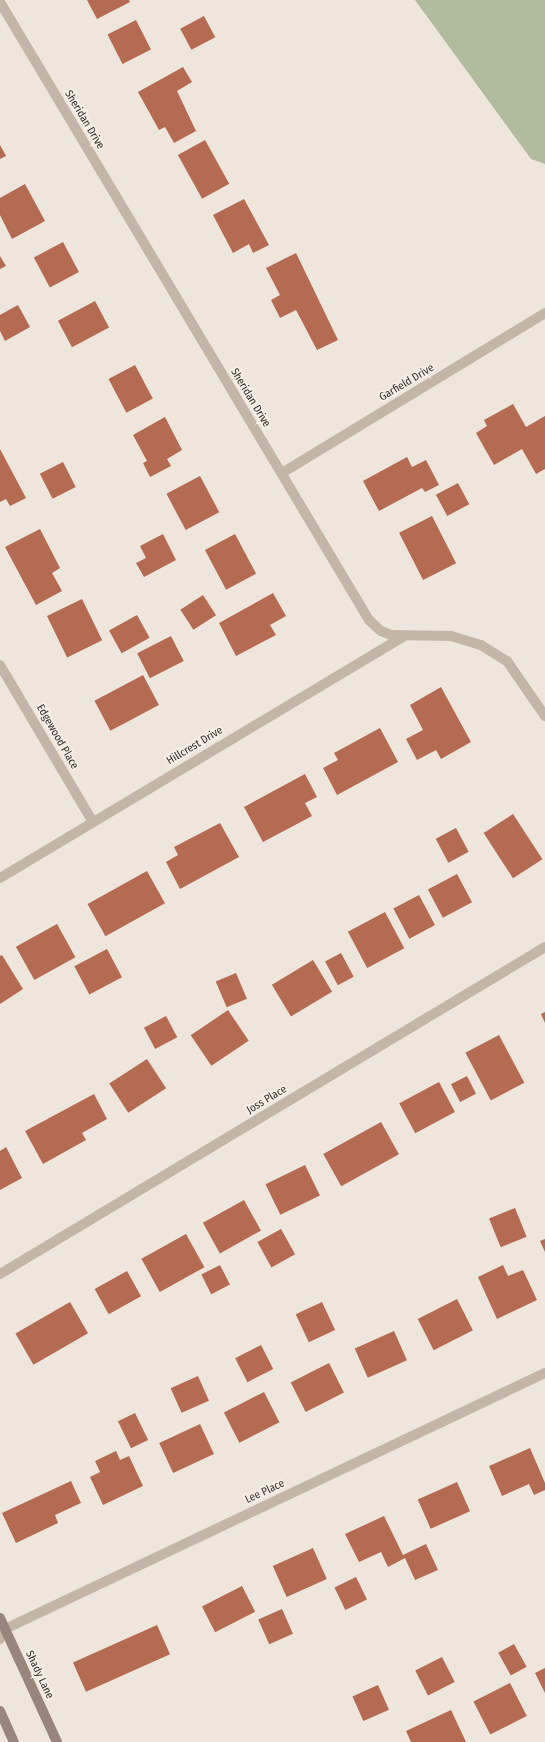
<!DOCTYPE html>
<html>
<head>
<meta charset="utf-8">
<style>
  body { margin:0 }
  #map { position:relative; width:545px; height:1742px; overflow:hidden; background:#eee5dc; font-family:"Fira Sans Condensed",sans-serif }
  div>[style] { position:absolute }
  .green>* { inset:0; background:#b1bb9e }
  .building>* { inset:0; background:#b56a52; transform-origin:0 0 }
  .street>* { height:10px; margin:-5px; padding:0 5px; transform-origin:5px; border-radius:5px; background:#c4b5a9 }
  .secondary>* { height:10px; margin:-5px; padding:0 5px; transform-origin:5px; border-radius:5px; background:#98857b }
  span { translate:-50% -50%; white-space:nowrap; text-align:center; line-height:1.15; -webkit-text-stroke:4px #f6efe7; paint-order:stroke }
  .street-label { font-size:11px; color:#332b28 }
</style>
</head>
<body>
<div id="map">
  <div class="green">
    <i style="clip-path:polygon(415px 0,545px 0,545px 164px,531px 159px)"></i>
  </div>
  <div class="building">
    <i style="clip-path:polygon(87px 0,129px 0,130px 2px,97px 19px)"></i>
    <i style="left:204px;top:16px;width:24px;height:27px;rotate:62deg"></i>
    <i style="left:136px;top:20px;width:33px;height:32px;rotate:63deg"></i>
    <i style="clip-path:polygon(183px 67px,192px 82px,177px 91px,196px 131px,174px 143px,165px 127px,159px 130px,138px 92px)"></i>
    <i style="left:205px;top:140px;width:50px;height:31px;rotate:61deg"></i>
    <i style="clip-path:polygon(0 145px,6px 156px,0 159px)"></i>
    <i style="clip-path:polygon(25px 184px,45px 221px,12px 239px,0 215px,0 198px)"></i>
    <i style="clip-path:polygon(244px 199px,269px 245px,253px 253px,249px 244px,233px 253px,213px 215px)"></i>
    <i style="left:63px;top:242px;width:34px;height:33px;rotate:62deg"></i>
    <i style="clip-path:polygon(296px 253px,338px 340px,317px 350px,296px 310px,280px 318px,271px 300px,280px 295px,266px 268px)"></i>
    <i style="clip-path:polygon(0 256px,6px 266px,0 269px)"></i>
    <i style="left:95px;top:301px;width:30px;height:42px;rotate:62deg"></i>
    <i style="clip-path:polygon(18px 305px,30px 327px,5px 341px,0 331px,0 315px)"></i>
    <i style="left:135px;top:365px;width:38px;height:30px;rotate:62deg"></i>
    <i style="clip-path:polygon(513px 404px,526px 427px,545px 416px,545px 469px,536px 474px,522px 449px,494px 465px,476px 433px,487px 426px,484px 420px)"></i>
    <i style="clip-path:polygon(165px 417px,182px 450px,167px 459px,171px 466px,150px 477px,143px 463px,147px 461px,133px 435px)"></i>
    <i style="clip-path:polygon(0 449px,26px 498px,10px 506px,6px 499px,0 502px)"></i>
    <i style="clip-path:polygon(407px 457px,412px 467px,426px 460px,439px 485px,425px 492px,422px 488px,379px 511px,363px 481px)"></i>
    <i style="left:63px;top:462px;width:28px;height:26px;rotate:63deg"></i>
    <i style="left:200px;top:476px;width:41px;height:38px;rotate:62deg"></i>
    <i style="left:458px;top:483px;width:24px;height:25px;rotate:62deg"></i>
    <i style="left:432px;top:516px;width:53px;height:37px;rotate:63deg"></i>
    <i style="clip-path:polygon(40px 529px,60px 568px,52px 573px,62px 591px,36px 605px,5px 547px)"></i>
    <i style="clip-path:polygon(163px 534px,176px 560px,144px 577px,136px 563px,146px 558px,140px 546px)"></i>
    <i style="left:235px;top:534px;width:45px;height:34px;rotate:62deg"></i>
    <i style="clip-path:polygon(273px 593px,286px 616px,270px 625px,276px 635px,236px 656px,219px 623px)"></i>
    <i style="left:203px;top:595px;width:24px;height:27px;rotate:57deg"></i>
    <i style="left:82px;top:599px;width:46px;height:39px;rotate:64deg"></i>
    <i style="left:137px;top:615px;width:26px;height:32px;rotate:61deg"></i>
    <i style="left:171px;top:636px;width:28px;height:38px;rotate:63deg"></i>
    <i style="left:143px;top:675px;width:34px;height:55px;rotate:62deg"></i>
    <i style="clip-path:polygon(441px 687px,471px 742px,441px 759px,436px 750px,417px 760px,406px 739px,423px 730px,410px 705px)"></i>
    <i style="clip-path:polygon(380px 728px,398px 762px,337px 795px,323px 768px,338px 760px,334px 753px)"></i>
    <i style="clip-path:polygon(305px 774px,317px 797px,305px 803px,312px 816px,263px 842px,244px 807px)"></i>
    <i style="left:513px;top:814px;width:54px;height:35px;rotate:57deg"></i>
    <i style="clip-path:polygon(220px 823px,239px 857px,180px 889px,166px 862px,178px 855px,174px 847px)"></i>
    <i style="left:456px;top:828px;width:27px;height:23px;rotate:62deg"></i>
    <i style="left:147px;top:871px;width:37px;height:68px;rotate:61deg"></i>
    <i style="left:457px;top:874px;width:32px;height:33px;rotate:62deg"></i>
    <i style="left:419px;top:895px;width:34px;height:29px;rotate:62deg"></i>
    <i style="left:385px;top:912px;width:41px;height:42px;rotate:62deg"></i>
    <i style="left:57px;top:924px;width:38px;height:47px;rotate:61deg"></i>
    <i style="left:107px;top:949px;width:32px;height:37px;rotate:62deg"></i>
    <i style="left:341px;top:953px;width:27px;height:18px;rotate:62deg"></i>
    <i style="clip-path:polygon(2px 955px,23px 989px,0 1004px,0 956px)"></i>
    <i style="left:313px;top:960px;width:37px;height:48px;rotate:59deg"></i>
    <i style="left:236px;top:973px;width:28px;height:22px;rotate:67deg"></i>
    <i style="left:228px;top:1010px;width:37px;height:45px;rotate:56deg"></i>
    <i style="clip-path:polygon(545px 1012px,545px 1023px,541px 1014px)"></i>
    <i style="left:166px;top:1016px;width:24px;height:25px;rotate:62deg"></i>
    <i style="left:499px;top:1035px;width:54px;height:38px;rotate:62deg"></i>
    <i style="left:147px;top:1059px;width:35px;height:45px;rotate:57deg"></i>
    <i style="left:467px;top:1076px;width:20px;height:18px;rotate:63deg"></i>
    <i style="left:439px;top:1082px;width:34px;height:45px;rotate:62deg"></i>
    <i style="clip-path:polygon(94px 1094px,107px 1119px,82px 1133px,86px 1140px,43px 1164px,25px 1131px)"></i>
    <i style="left:381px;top:1122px;width:37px;height:66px;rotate:61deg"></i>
    <i style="clip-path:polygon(6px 1147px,22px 1178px,0 1190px,0 1151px)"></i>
    <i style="left:305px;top:1165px;width:34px;height:44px;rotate:64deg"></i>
    <i style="left:244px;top:1200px;width:35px;height:47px;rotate:61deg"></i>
    <i style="left:515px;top:1208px;width:31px;height:28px;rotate:68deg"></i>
    <i style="left:281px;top:1229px;width:29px;height:27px;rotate:61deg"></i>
    <i style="left:186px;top:1234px;width:38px;height:51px;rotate:61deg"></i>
    <i style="clip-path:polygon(545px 1239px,545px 1252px,540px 1241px)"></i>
    <i style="left:220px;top:1265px;width:22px;height:21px;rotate:63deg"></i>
    <i style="clip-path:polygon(503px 1265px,508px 1276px,523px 1270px,537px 1300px,497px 1319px,478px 1277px)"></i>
    <i style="left:127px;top:1271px;width:29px;height:37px;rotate:61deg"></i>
    <i style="left:457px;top:1299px;width:35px;height:44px;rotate:63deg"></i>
    <i style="left:70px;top:1302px;width:36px;height:63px;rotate:60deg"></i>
    <i style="left:322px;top:1302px;width:31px;height:29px;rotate:65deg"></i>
    <i style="left:394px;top:1331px;width:32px;height:43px;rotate:66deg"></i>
    <i style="left:261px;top:1345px;width:27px;height:29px;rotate:63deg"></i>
    <i style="left:329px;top:1363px;width:33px;height:43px;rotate:63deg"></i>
    <i style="left:198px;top:1376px;width:27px;height:30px;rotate:66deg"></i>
    <i style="left:264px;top:1392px;width:34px;height:45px;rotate:63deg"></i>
    <i style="left:135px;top:1413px;width:30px;height:19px;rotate:64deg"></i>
    <i style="left:200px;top:1424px;width:33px;height:45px;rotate:65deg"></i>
    <i style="clip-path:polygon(530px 1448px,545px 1483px,545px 1490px,534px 1495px,529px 1484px,502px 1496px,489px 1466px)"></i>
    <i style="clip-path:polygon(116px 1451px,120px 1460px,129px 1456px,143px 1486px,103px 1505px,90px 1477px,100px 1472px,95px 1461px)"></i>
    <i style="clip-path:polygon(71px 1481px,81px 1503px,55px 1515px,58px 1523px,16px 1543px,2px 1513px)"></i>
    <i style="left:457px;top:1482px;width:32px;height:43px;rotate:66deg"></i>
    <i style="clip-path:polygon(384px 1516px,403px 1555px,426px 1544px,438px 1570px,415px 1580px,405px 1558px,388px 1567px,381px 1552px,359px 1562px,345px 1534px)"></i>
    <i style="left:313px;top:1548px;width:34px;height:44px;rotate:66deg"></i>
    <i style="left:356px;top:1577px;width:25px;height:24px;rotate:64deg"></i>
    <i style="left:242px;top:1586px;width:29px;height:45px;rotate:63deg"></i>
    <i style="left:282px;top:1609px;width:27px;height:26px;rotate:66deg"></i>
    <i style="left:157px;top:1625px;width:32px;height:92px;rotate:66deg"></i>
    <i style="left:514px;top:1644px;width:26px;height:18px;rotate:61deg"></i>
    <i style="left:442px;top:1657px;width:28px;height:30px;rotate:63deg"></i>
    <i style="clip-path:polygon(545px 1668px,545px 1693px,535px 1673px)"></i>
    <i style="left:510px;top:1683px;width:37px;height:41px;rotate:63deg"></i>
    <i style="left:378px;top:1685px;width:27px;height:28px;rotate:66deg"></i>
    <i style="clip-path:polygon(451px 1710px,466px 1742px,411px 1742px,406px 1731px)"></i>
  </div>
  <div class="street">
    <i style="left:0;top:2px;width:720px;rotate:59.16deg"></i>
    <i style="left:369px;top:620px;width:16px;rotate:43deg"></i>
    <i style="left:381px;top:631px;width:11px;rotate:22deg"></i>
    <i style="left:391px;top:635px;width:60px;rotate:1deg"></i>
    <i style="left:451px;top:636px;width:31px;rotate:17deg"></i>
    <i style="left:481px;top:645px;width:31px;rotate:32deg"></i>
    <i style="left:507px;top:661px;width:67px;rotate:55.4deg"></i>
    <i style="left:282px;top:473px;width:308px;rotate:-31.3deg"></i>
    <i style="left:0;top:665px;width:182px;rotate:59.4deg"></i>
    <i style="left:0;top:878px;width:471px;rotate:-30.9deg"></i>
    <i style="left:0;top:1274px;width:636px;rotate:-30.96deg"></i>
    <i style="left:0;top:1639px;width:11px;rotate:-63deg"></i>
    <i style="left:5px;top:1629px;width:598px;rotate:-25.36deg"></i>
  </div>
  <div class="secondary">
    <i style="left:0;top:1618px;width:136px;rotate:65.3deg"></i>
    <i style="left:0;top:1711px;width:34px;rotate:66deg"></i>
  </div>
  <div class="street-label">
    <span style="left:84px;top:120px;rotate:59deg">Sheridan Drive</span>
    <span style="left:407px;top:383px;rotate:-31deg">Garfield Drive</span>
    <span style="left:250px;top:398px;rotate:59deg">Sheridan Drive</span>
    <span style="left:57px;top:737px;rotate:60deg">Edgewood Place</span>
    <span style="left:195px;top:746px;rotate:-31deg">Hillcrest Drive</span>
    <span style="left:267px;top:1100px;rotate:-31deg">Joss Place</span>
    <span style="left:265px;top:1492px;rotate:-25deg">Lee Place</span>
    <span style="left:39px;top:1675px;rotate:65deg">Shady Lane</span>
  </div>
</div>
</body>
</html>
